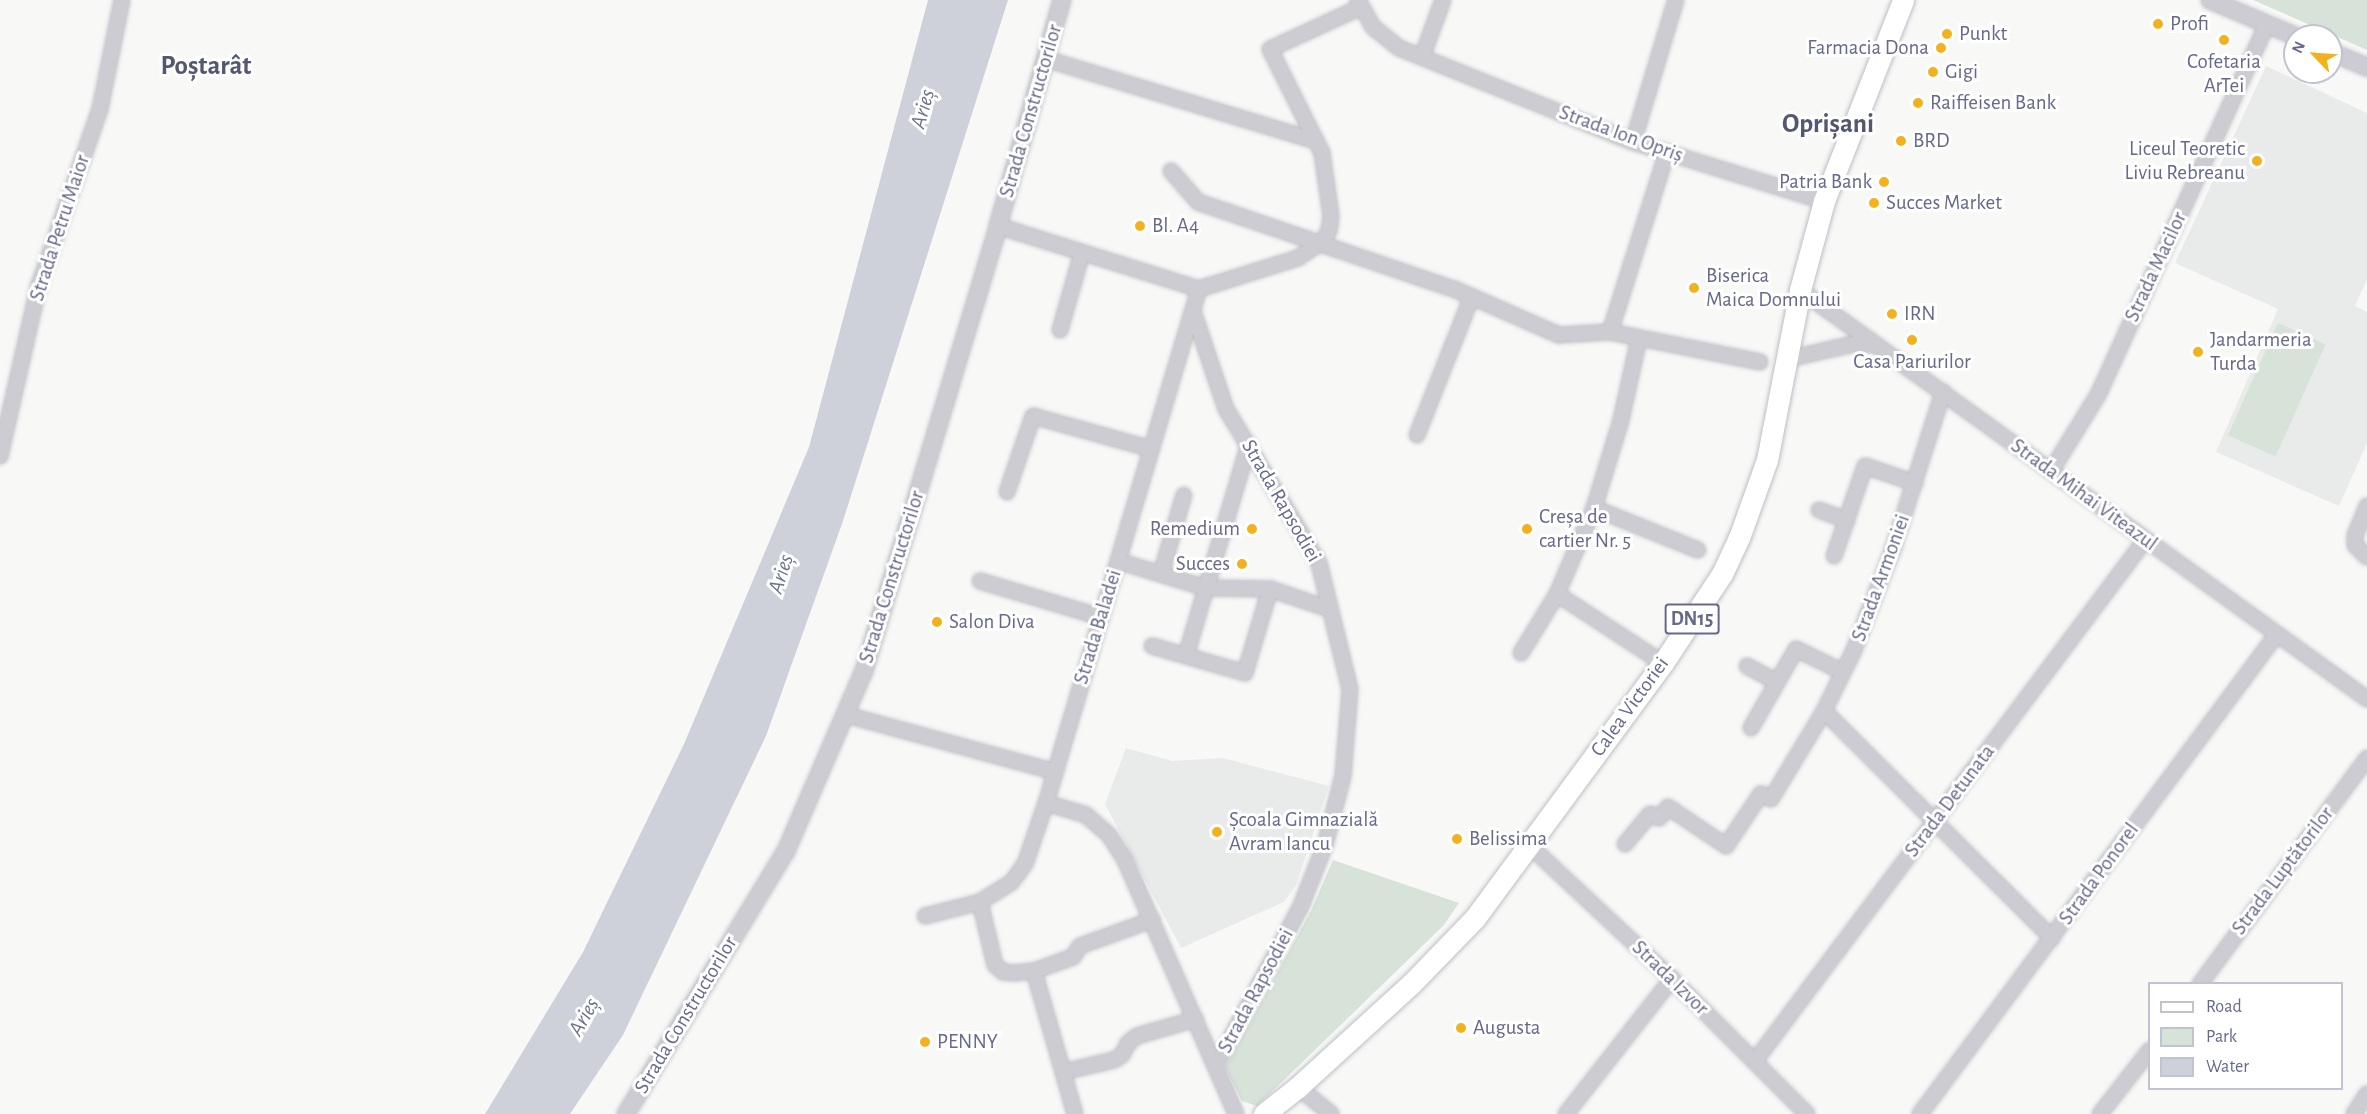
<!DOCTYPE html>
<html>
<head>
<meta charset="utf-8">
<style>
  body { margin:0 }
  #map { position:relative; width:2367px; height:1114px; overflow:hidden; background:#f8f9f7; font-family:"Alegreya Sans",sans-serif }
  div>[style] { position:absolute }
  .built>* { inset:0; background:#e9eaea }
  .green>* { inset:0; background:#d7e2d9; transform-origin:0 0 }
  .water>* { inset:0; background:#ced1da }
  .roads { filter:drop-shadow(0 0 2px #bebfc5) drop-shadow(0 0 2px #bebfc5) }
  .minor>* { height:14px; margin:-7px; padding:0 7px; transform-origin:7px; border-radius:7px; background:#ccccd2 }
  .tertiary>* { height:16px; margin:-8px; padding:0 8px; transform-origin:8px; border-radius:8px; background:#ccccd2 }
  .primary>* { height:21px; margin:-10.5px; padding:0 10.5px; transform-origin:10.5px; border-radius:10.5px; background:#fff }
  .dots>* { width:16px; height:16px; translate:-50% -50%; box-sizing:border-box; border:3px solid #fff; border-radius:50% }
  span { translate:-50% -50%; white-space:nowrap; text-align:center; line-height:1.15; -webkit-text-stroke:6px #fff; paint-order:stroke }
  .shield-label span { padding:2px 4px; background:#fff; border:2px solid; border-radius:4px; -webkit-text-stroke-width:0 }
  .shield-label { font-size:20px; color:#66698b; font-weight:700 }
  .poi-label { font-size:21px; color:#66698b }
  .left { translate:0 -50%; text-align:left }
  .right { translate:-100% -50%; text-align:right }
  .street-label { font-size:21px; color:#66698b }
  .water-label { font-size:22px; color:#67718c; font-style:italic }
  .district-label { font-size:27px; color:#54576f; font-weight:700 }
  .legend { position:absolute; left:2148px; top:982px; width:195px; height:108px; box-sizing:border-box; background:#fff; border:2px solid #c2c3d1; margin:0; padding:8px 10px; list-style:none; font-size:18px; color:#66698b }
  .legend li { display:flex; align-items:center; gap:12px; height:30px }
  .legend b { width:30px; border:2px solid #c2c3d1 }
  .north { position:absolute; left:2283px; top:24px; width:60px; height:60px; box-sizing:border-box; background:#fff; border:2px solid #c2c3d1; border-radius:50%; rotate:295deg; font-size:16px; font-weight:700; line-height:24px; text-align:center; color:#66698b }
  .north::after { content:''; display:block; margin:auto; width:21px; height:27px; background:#f3b11d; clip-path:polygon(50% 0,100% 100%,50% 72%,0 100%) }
</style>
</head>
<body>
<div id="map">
  <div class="built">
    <i style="clip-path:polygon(2266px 66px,2367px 113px,2367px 279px,2355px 306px,2367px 312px,2367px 443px,2339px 506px,2216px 452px,2278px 309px,2175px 263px)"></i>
    <i style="clip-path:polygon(1126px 748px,1172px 761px,1223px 758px,1329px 786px,1296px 885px,1284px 902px,1181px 948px,1105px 804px)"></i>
  </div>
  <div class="green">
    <i style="clip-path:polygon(2253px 0,2367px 0,2367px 50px)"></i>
    <i style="left:2278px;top:323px;width:52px;height:123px;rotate:24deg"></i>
    <i style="clip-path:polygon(1333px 860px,1459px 903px,1444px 925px,1257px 1106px,1242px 1101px,1225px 1068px,1311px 911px)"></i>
  </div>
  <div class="water">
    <i style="clip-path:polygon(928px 0,1008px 0,843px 521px,766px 736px,623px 1035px,570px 1114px,485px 1114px,583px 952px,684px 744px,809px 447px)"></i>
  </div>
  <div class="roads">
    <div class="minor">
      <i style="left:1358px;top:0;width:31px;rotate:61deg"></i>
      <i style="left:1373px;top:27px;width:33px;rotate:39deg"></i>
      <i style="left:1399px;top:48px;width:252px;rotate:21.9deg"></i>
      <i style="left:1633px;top:142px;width:200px;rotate:17.2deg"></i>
      <i style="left:1422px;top:57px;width:61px;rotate:-69.8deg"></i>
      <i style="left:1046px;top:59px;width:282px;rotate:16.9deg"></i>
      <i style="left:1633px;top:142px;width:148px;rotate:-73.2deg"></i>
      <i style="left:1171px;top:171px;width:41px;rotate:48.9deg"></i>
      <i style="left:1198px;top:202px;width:270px;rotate:18.8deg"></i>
      <i style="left:1454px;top:289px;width:115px;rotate:23.7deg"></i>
      <i style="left:1559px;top:335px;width:51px;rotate:-3.4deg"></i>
      <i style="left:1610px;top:332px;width:153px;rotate:11.3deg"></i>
      <i style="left:998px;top:226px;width:211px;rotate:17.4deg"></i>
      <i style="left:1199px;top:289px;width:104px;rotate:-17.4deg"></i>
      <i style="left:1298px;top:258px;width:29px;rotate:-34deg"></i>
      <i style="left:1322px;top:242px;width:13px;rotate:-58deg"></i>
      <i style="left:1329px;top:231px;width:15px;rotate:-82deg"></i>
      <i style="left:1331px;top:216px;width:64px;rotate:-98.1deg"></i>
      <i style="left:1322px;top:153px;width:116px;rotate:-116.6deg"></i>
      <i style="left:1270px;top:49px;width:100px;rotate:-24.8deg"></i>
      <i style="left:1800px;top:290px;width:699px;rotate:35.8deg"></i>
      <i style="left:1193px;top:311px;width:103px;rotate:71.4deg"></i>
      <i style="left:1226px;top:409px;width:180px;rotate:58.9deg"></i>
      <i style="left:1319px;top:563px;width:130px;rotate:76.2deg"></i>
      <i style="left:1350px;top:689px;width:87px;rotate:94.6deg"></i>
      <i style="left:1343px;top:776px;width:71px;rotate:104.6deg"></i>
      <i style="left:1325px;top:845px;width:66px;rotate:111.5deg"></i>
      <i style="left:1301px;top:906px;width:181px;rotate:118deg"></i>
      <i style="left:1060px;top:330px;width:80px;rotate:-74.1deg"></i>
      <i style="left:1610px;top:332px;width:189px;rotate:-72.4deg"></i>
      <i style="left:1787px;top:357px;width:10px"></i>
      <i style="left:1797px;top:357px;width:57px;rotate:-13.1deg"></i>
      <i style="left:1853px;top:344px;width:23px;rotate:2deg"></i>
      <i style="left:1417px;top:435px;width:149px;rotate:-68.4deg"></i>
      <i style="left:0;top:456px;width:175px;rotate:-77.2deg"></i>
      <i style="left:39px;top:285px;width:186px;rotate:-70.9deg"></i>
      <i style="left:100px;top:109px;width:111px;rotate:-78.6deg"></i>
      <i style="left:2051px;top:471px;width:89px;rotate:-58.3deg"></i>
      <i style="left:2098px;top:395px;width:407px;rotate:-65.5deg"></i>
      <i style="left:1007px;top:492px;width:80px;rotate:-71.1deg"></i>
      <i style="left:1033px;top:416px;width:123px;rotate:15.6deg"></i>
      <i style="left:2367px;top:506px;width:31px;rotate:112deg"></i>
      <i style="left:2355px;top:535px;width:10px;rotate:90deg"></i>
      <i style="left:2355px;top:545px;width:17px;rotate:45deg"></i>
      <i style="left:1594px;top:508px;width:112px;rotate:22deg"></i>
      <i style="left:1819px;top:510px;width:30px;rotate:20deg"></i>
      <i style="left:1834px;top:556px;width:95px;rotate:-71deg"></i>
      <i style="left:1865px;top:466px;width:53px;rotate:18.8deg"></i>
      <i style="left:1118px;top:561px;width:92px;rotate:17.1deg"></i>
      <i style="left:1206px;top:588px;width:150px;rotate:-73.4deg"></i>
      <i style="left:1161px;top:574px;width:82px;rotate:-73.8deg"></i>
      <i style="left:980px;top:581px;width:126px;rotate:16.6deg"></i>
      <i style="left:1557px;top:594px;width:126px;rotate:33.1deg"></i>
      <i style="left:1152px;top:646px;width:97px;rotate:16.2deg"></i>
      <i style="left:1245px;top:673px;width:88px;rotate:-73.4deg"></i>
      <i style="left:1521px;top:653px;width:69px;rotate:-58.6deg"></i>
      <i style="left:1557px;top:594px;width:94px;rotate:-66.7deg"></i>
      <i style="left:1594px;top:508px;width:92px;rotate:-72.9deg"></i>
      <i style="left:1621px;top:420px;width:84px;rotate:-77.6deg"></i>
      <i style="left:1186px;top:656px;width:71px;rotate:-73.6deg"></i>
      <i style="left:1206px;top:588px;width:64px;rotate:0.9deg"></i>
      <i style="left:1270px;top:589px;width:62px;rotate:18.7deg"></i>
      <i style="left:1747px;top:666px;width:34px;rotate:28deg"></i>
      <i style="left:1824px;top:711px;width:322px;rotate:44.9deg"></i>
      <i style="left:847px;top:715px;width:216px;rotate:15.3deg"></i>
      <i style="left:1751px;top:728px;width:91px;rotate:-60.3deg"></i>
      <i style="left:1796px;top:649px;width:52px;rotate:26.1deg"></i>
      <i style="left:1046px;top:803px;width:42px;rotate:16.7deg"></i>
      <i style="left:1086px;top:815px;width:30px;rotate:41deg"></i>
      <i style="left:1109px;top:835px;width:30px;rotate:57deg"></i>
      <i style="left:1125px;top:860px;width:277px;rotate:66.4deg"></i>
      <i style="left:1625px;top:844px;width:39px;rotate:-50deg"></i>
      <i style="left:1650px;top:814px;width:10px;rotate:24deg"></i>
      <i style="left:1659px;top:818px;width:14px;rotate:-51deg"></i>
      <i style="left:1668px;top:807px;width:70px;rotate:33.9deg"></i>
      <i style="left:1726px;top:846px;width:63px;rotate:-56.1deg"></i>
      <i style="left:1761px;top:794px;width:11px;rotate:27deg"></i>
      <i style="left:1771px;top:799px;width:103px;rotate:-58.9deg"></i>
      <i style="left:1824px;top:711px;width:68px;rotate:-63.8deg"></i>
      <i style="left:1854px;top:650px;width:108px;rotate:-68.9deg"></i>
      <i style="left:1893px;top:549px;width:165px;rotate:-72.3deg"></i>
      <i style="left:1529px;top:845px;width:196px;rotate:43.1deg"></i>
      <i style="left:1672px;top:979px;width:191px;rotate:45deg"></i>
      <i style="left:980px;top:902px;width:65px;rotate:76.6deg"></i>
      <i style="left:995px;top:965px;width:11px;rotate:41deg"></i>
      <i style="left:1003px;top:972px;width:11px;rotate:5deg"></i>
      <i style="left:1014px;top:973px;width:20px;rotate:-6deg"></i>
      <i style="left:1034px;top:971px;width:41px;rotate:-19.7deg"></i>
      <i style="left:1073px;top:957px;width:13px;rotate:-58deg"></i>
      <i style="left:1080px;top:946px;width:77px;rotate:-19.9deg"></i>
      <i style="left:925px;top:916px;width:57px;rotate:-14.3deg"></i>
      <i style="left:980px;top:902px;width:36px;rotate:-32deg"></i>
      <i style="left:1011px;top:883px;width:24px;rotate:-54deg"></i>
      <i style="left:1025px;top:864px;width:65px;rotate:-71deg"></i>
      <i style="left:1046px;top:803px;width:536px;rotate:-73.42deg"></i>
      <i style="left:1034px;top:971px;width:105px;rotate:74deg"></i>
      <i style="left:1063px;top:1072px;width:52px;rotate:-13.2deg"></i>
      <i style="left:1114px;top:1060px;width:9px;rotate:-32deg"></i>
      <i style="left:1122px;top:1055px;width:13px;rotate:-63deg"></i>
      <i style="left:1128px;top:1043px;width:11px;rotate:-38deg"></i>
      <i style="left:1137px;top:1036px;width:61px;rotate:-16.1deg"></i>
      <i style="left:2200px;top:984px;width:281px;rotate:-53.5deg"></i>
      <i style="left:1755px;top:1061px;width:651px;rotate:-53.18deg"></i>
      <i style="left:1063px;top:1072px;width:44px;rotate:74.1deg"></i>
      <i style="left:1298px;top:1087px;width:43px;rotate:39.3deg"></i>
      <i style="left:1566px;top:1114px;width:172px;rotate:-51.9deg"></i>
      <i style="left:1920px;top:1114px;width:598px;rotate:-53.36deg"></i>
      <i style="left:2100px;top:1114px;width:81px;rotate:-52deg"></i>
      <i style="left:2354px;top:1114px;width:24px;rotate:-57deg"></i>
    </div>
    <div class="tertiary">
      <i style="left:2210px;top:0;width:92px;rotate:23deg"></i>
      <i style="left:2331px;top:52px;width:39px;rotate:23deg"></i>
      <i style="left:626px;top:1114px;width:308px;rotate:-58.7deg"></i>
      <i style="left:786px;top:851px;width:196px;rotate:-66.6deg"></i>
      <i style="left:864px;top:671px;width:465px;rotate:-73.2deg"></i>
      <i style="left:998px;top:226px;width:235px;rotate:-74.2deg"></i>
    </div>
    <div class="primary">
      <i style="left:1264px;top:1114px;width:43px;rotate:-38.5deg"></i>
      <i style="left:1298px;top:1087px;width:154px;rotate:-42.4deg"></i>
      <i style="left:1412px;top:983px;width:91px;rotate:-45.9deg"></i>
      <i style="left:1475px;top:918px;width:317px;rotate:-53.6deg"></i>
      <i style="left:1663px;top:663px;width:107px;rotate:-56.5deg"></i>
      <i style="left:1722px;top:574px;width:40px;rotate:-65deg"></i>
      <i style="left:1739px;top:538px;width:83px;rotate:-70.3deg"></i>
      <i style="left:1767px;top:460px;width:173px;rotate:-79deg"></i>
      <i style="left:1800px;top:290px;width:92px;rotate:-74.9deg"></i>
      <i style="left:1824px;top:201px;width:216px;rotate:-68.5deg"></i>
    </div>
  </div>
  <div class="dots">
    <i style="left:2158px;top:24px;background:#f3b11d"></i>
    <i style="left:1947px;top:34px;background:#f3b11d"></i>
    <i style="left:2224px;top:40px;background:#f3b11d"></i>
    <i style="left:1941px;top:48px;background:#f3b11d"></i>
    <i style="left:1933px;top:72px;background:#f3b11d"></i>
    <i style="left:1918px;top:103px;background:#f3b11d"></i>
    <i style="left:1901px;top:141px;background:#f3b11d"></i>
    <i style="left:2257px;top:161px;background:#f3b11d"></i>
    <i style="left:1884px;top:182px;background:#f3b11d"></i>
    <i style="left:1874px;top:203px;background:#f3b11d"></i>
    <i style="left:1140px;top:226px;background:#f3b11d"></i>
    <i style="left:1694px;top:288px;background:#f3b11d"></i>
    <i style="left:1892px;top:314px;background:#f3b11d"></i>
    <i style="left:1912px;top:340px;background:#f3b11d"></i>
    <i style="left:2198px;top:352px;background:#f3b11d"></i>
    <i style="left:1252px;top:529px;background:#f3b11d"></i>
    <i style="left:1527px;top:529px;background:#f3b11d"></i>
    <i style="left:1242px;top:564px;background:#f3b11d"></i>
    <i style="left:937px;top:622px;background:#f3b11d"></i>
    <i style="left:1217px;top:832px;background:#f3b11d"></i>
    <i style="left:1457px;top:839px;background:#f3b11d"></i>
    <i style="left:1461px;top:1028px;background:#f3b11d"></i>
    <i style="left:925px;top:1042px;background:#f3b11d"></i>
  </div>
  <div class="shield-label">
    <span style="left:1692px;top:619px">DN15</span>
  </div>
  <div class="poi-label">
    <span class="left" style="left:2170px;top:24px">Profi</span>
    <span class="left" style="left:1959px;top:34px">Punkt</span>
    <span class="right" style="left:1929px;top:48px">Farmacia Dona</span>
    <span style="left:2224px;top:74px">Cofetaria<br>ArTei</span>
    <span class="left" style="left:1945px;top:72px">Gigi</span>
    <span class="left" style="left:1930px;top:103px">Raiffeisen Bank</span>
    <span class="left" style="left:1913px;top:141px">BRD</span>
    <span class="right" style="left:2245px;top:161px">Liceul Teoretic<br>Liviu Rebreanu</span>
    <span class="right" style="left:1872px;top:182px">Patria Bank</span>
    <span class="left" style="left:1886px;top:203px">Succes Market</span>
    <span class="left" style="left:1152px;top:226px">Bl. A4</span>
    <span class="left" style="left:1706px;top:288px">Biserica<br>Maica Domnului</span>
    <span class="left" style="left:1904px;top:314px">IRN</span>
    <span class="left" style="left:2210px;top:352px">Jandarmeria<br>Turda</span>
    <span style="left:1912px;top:362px">Casa Pariurilor</span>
    <span class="left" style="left:1539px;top:529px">Creșa de<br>cartier Nr. 5</span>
    <span class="right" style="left:1240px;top:529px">Remedium</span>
    <span class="right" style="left:1230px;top:564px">Succes</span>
    <span class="left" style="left:949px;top:622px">Salon Diva</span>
    <span class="left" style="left:1229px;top:832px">Școala Gimnazială<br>Avram Iancu</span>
    <span class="left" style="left:1469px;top:839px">Belissima</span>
    <span class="left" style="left:1473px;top:1028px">Augusta</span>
    <span class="left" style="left:937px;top:1042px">PENNY</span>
  </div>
  <div class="street-label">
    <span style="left:1031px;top:111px;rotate:-74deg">Strada Constructorilor</span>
    <span style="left:1621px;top:134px;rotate:20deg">Strada Ion Opriș</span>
    <span style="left:60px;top:228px;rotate:-72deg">Strada Petru Maior</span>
    <span style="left:2156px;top:267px;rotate:-65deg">Strada Macilor</span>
    <span style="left:2084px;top:495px;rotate:36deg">Strada Mihai Viteazul</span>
    <span style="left:1281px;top:501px;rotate:60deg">Strada Rapsodiei</span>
    <span style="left:892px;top:577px;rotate:-73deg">Strada Constructorilor</span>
    <span style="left:1881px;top:578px;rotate:-70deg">Strada Armoniei</span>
    <span style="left:1098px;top:627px;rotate:-73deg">Strada Baladei</span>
    <span style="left:1630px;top:707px;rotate:-54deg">Calea Victoriei</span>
    <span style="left:1950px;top:801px;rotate:-53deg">Strada Detunata</span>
    <span style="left:2283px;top:871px;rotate:-53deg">Strada Luptătorilor</span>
    <span style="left:2099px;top:874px;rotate:-54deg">Strada Ponorel</span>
    <span style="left:1670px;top:978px;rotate:44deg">Strada Izvor</span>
    <span style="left:1256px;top:991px;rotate:-62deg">Strada Rapsodiei</span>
    <span style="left:686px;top:1015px;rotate:-59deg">Strada Constructorilor</span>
  </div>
  <div class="water-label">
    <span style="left:923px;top:109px;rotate:-74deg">Arieș</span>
    <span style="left:781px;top:574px;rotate:-72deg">Arieș</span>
    <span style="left:584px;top:1017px;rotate:-60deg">Arieș</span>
  </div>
  <div class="district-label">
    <span style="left:206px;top:66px">Poștarât</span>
    <span style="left:1828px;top:124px">Oprișani</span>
  </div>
  <ul class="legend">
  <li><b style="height:8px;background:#fff"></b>Road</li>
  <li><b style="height:16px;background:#d7e2d9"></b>Park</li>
  <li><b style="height:16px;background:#ced1da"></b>Water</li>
  </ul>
  <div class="north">N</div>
</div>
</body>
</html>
